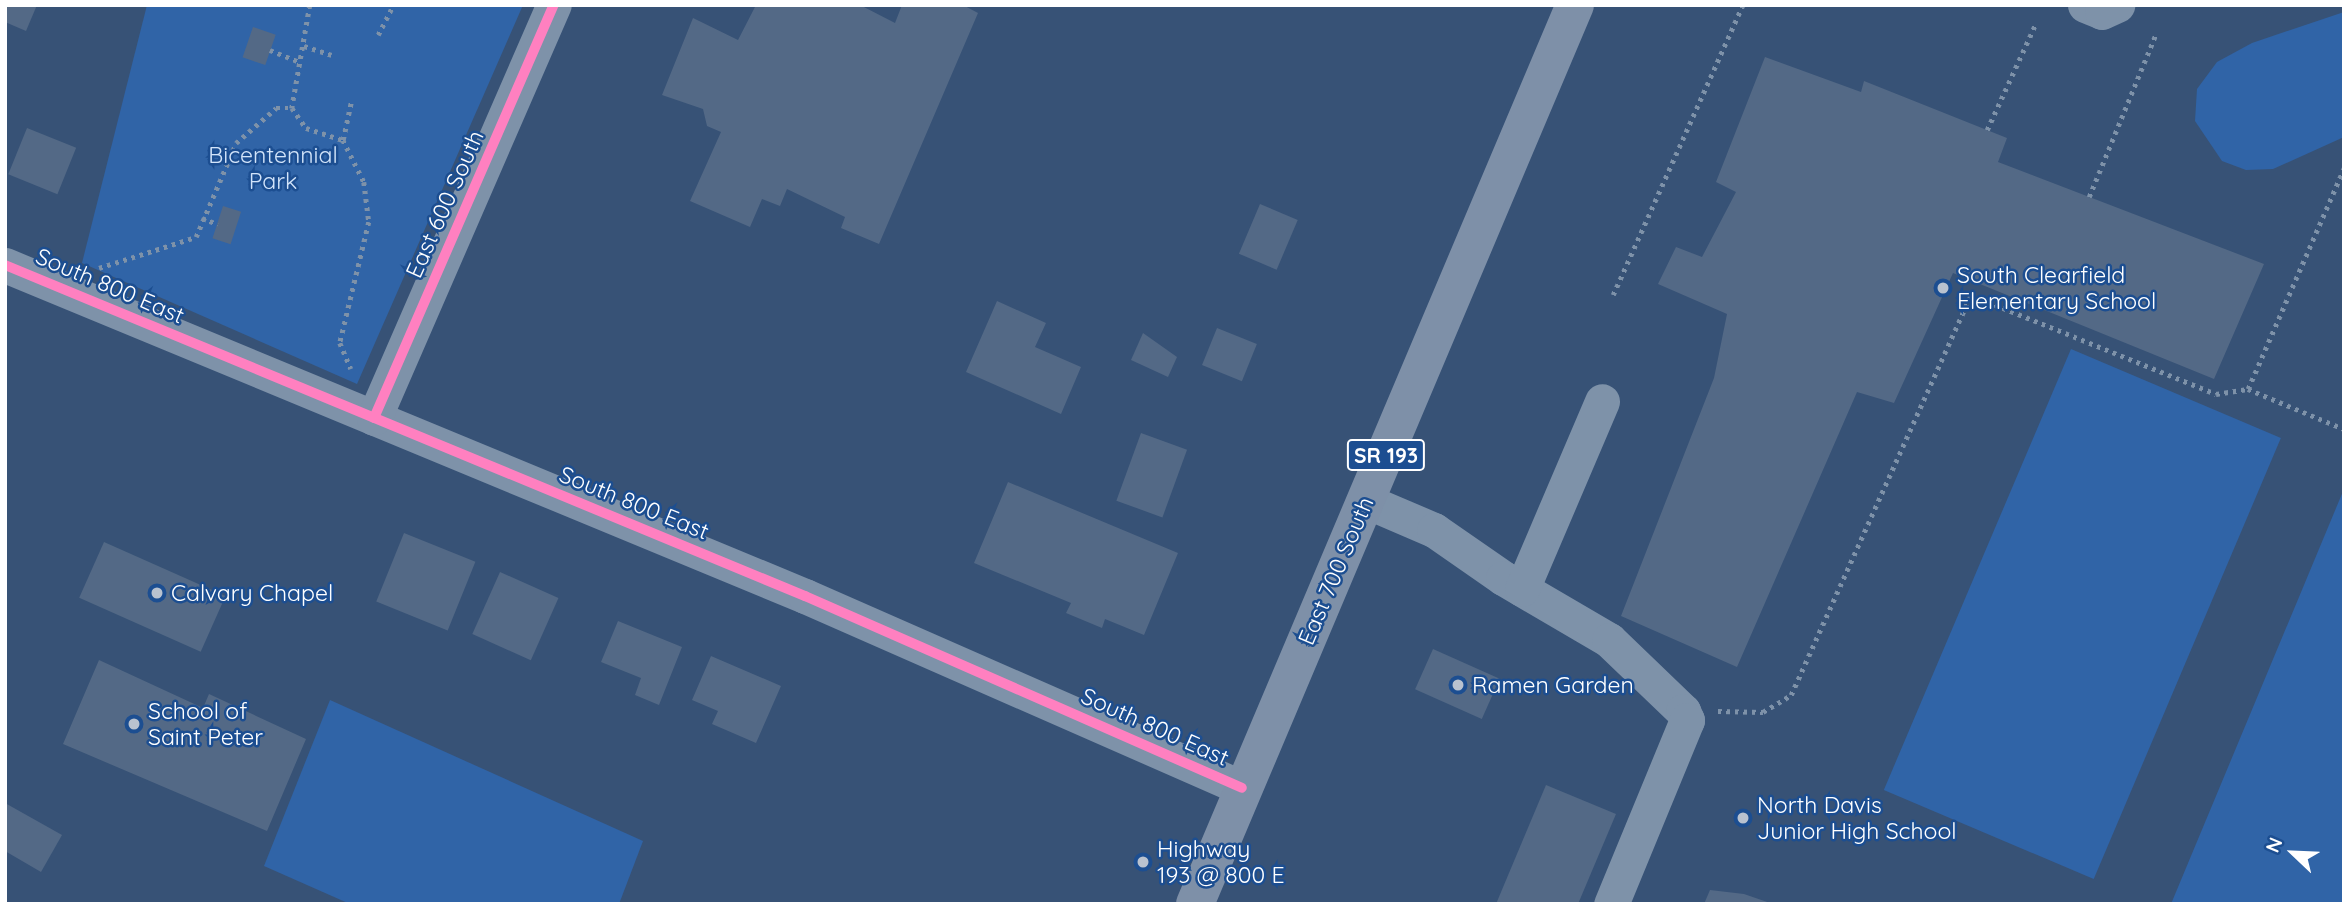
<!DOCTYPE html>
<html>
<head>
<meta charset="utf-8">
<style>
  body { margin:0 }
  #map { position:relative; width:2349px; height:909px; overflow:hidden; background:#375276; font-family:Quicksand,sans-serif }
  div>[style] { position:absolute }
  .green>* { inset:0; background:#3064a7; transform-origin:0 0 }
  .building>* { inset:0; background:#536986; transform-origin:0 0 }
  .path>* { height:4.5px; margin-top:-2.25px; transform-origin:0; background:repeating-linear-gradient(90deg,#7e92a9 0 3.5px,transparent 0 8.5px) }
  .minor>* { height:35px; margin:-17.5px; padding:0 17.5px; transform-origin:17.5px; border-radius:17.5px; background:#7e92a9 }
  .major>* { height:38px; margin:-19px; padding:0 19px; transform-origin:19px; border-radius:19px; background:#7e90a8 }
  .cycleway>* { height:10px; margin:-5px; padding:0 5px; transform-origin:5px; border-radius:5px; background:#ff80c0 }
  .dots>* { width:19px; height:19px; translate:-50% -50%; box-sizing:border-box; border:4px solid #1c4e91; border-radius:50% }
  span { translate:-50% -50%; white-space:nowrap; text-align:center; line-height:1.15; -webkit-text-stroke:5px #1c4e91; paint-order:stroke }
  .shield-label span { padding:2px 5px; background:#1c4e91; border:2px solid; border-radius:5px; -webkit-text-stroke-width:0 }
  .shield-label { font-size:21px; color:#fff; font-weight:700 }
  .park-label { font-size:23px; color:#d2e4fa }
  .street-label { font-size:23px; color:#fff }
  .poi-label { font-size:23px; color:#fff }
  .left { translate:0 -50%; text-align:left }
  .frame { position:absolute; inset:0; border:7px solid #fff; pointer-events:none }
  .north { position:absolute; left:2258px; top:818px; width:70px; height:70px; -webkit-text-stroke:5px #1c4e91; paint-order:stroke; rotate:293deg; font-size:19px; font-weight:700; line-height:28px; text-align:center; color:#fff }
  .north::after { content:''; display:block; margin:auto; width:24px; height:32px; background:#fff; clip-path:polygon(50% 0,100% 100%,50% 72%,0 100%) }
</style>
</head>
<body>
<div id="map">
  <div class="green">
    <i style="clip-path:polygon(147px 5px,523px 5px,357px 384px,82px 263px)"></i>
    <i style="clip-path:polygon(2344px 12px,2344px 137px,2273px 169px,2246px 170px,2222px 161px,2195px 121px,2197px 89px,2217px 62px,2252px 43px)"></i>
    <i style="left:2071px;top:349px;width:228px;height:479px;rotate:23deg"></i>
    <i style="clip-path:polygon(2344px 489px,2344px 904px,2171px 904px)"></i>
    <i style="clip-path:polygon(330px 700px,643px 841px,619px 904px,350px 904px,264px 866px)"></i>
  </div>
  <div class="building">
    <i style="clip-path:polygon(5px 5px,37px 5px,26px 31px,5px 22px)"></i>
    <i style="clip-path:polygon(756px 5px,860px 5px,895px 23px,902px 5px,963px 5px,978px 13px,879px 244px,841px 228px,845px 217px,787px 189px,780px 206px,762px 199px,750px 227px,690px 201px,721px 132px,707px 126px,703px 109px,662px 95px,693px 18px,738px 40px)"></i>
    <i style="left:253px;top:27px;width:24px;height:32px;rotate:19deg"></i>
    <i style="clip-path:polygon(1765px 57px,1861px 92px,1864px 81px,2007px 138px,1998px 162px,2264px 264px,2214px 379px,1953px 273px,1894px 403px,1857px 392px,1737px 667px,1621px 616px,1714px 378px,1727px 314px,1658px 284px,1676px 247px,1702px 257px,1736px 192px,1716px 182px)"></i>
    <i style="left:27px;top:128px;width:53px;height:50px;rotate:22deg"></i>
    <i style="left:1260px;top:204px;width:41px;height:54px;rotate:23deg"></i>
    <i style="left:223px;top:206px;width:19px;height:34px;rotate:18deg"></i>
    <i style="clip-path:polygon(997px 301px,1046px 323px,1035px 347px,1081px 367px,1061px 414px,966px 372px)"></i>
    <i style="left:1217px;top:328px;width:43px;height:40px;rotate:22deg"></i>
    <i style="clip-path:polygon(1143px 333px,1177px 357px,1168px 377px,1131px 360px)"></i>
    <i style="left:1141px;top:433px;width:49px;height:72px;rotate:20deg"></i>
    <i style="clip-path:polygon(1008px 482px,1178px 553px,1144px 635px,1105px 619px,1102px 628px,1066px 613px,1071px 603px,974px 563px)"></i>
    <i style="left:404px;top:533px;width:77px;height:74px;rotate:22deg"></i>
    <i style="left:104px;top:542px;width:133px;height:61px;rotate:24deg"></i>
    <i style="left:500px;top:572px;width:64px;height:68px;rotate:24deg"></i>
    <i style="clip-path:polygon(618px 621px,682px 647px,659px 705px,635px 695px,641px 678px,601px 662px)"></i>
    <i style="left:1433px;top:649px;width:73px;height:44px;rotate:24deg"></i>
    <i style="clip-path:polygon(711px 656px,781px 686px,756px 743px,712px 724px,718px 711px,692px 700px)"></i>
    <i style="clip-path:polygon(99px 660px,203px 708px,209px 694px,306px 739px,267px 831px,63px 744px)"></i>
    <i style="clip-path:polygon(1546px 785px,1616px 814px,1578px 904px,1496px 904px)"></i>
    <i style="clip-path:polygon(5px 803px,62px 835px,41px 872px,5px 851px)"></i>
    <i style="clip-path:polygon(1710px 890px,1744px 894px,1773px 904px,1704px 904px)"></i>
  </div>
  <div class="path">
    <i style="left:310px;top:5px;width:105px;rotate:99.9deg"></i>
    <i style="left:292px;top:108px;width:24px;rotate:55deg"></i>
    <i style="left:306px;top:128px;width:39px;rotate:18deg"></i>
    <i style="left:343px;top:140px;width:47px;rotate:63.4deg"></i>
    <i style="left:364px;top:182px;width:40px;rotate:82.9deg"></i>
    <i style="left:369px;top:222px;width:124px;rotate:103.5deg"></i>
    <i style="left:340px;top:343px;width:28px;rotate:67deg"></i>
    <i style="left:378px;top:35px;width:34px;rotate:-63deg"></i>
    <i style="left:304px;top:46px;width:29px;rotate:18deg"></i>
    <i style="left:270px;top:50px;width:32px;rotate:22deg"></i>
    <i style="left:1987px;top:130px;width:118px;rotate:-65.4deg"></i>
    <i style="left:343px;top:140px;width:39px;rotate:-78deg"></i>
    <i style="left:2089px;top:197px;width:174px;rotate:-67.7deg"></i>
    <i style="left:202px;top:218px;width:17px;rotate:21deg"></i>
    <i style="left:99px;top:268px;width:102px;rotate:-17.7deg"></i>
    <i style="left:196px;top:237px;width:102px;rotate:-66.9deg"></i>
    <i style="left:236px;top:143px;width:53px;rotate:-41.2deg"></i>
    <i style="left:276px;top:108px;width:16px"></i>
    <i style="left:1613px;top:295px;width:318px;rotate:-65.9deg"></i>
    <i style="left:2248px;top:389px;width:241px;rotate:-66.5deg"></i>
    <i style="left:1718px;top:711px;width:45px;rotate:1.3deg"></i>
    <i style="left:1763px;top:712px;width:33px;rotate:-31deg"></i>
    <i style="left:1791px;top:695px;width:439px;rotate:-65.8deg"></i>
    <i style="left:1971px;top:295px;width:264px;rotate:22deg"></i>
    <i style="left:2216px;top:394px;width:32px;rotate:-9deg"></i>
    <i style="left:2248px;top:389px;width:104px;rotate:22.6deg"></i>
  </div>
  <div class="minor">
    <i style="left:2085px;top:5px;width:18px;rotate:22deg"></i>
    <i style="left:2102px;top:12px;width:17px;rotate:-25deg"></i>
    <i style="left:5px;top:265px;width:866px;rotate:22.48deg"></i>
    <i style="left:805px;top:596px;width:477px;rotate:23.7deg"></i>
    <i style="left:374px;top:418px;width:451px;rotate:-66.5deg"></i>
    <i style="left:1366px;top:501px;width:74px;rotate:23.1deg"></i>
    <i style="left:1434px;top:530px;width:84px;rotate:34.8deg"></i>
    <i style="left:1503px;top:578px;width:123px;rotate:30.3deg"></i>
    <i style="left:1609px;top:640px;width:103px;rotate:43.8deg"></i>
    <i style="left:1683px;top:711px;width:10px;rotate:66deg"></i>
    <i style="left:1687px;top:720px;width:199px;rotate:112.4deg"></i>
    <i style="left:1522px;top:589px;width:204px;rotate:-66.9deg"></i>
  </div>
  <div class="major">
    <i style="left:1195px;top:904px;width:976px;rotate:-67.09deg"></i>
  </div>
  <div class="cycleway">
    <i style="left:5px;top:265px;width:866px;rotate:22.48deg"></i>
    <i style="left:805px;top:596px;width:477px;rotate:23.7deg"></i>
    <i style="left:374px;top:418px;width:451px;rotate:-66.5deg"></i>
  </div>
  <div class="dots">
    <i style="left:1943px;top:288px;background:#b9c2cf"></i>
    <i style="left:157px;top:593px;background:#b9c2cf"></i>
    <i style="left:1458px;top:685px;background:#b9c2cf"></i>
    <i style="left:134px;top:724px;background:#b9c2cf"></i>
    <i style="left:1743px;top:818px;background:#b9c2cf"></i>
    <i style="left:1143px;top:862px;background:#b9c2cf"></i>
  </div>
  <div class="shield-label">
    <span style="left:1386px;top:455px">SR 193</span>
  </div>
  <div class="park-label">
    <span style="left:273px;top:168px">Bicentennial<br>Park</span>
  </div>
  <div class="street-label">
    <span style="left:445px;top:204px;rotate:-66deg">East 600 South</span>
    <span style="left:110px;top:286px;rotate:23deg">South 800 East</span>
    <span style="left:634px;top:503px;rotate:22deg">South 800 East</span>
    <span style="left:1336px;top:571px;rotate:-67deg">East 700 South</span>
    <span style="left:1155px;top:727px;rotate:24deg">South 800 East</span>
  </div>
  <div class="poi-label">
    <span class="left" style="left:1957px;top:288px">South Clearfield<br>Elementary School</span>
    <span class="left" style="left:171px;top:593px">Calvary Chapel</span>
    <span class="left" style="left:1472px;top:685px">Ramen Garden</span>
    <span class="left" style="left:148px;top:724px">School of<br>Saint Peter</span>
    <span class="left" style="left:1757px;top:818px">North Davis<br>Junior High School</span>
    <span class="left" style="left:1157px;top:862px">Highway<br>193 @ 800 E</span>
  </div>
  <div class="frame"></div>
  <div class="north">N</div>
</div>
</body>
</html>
